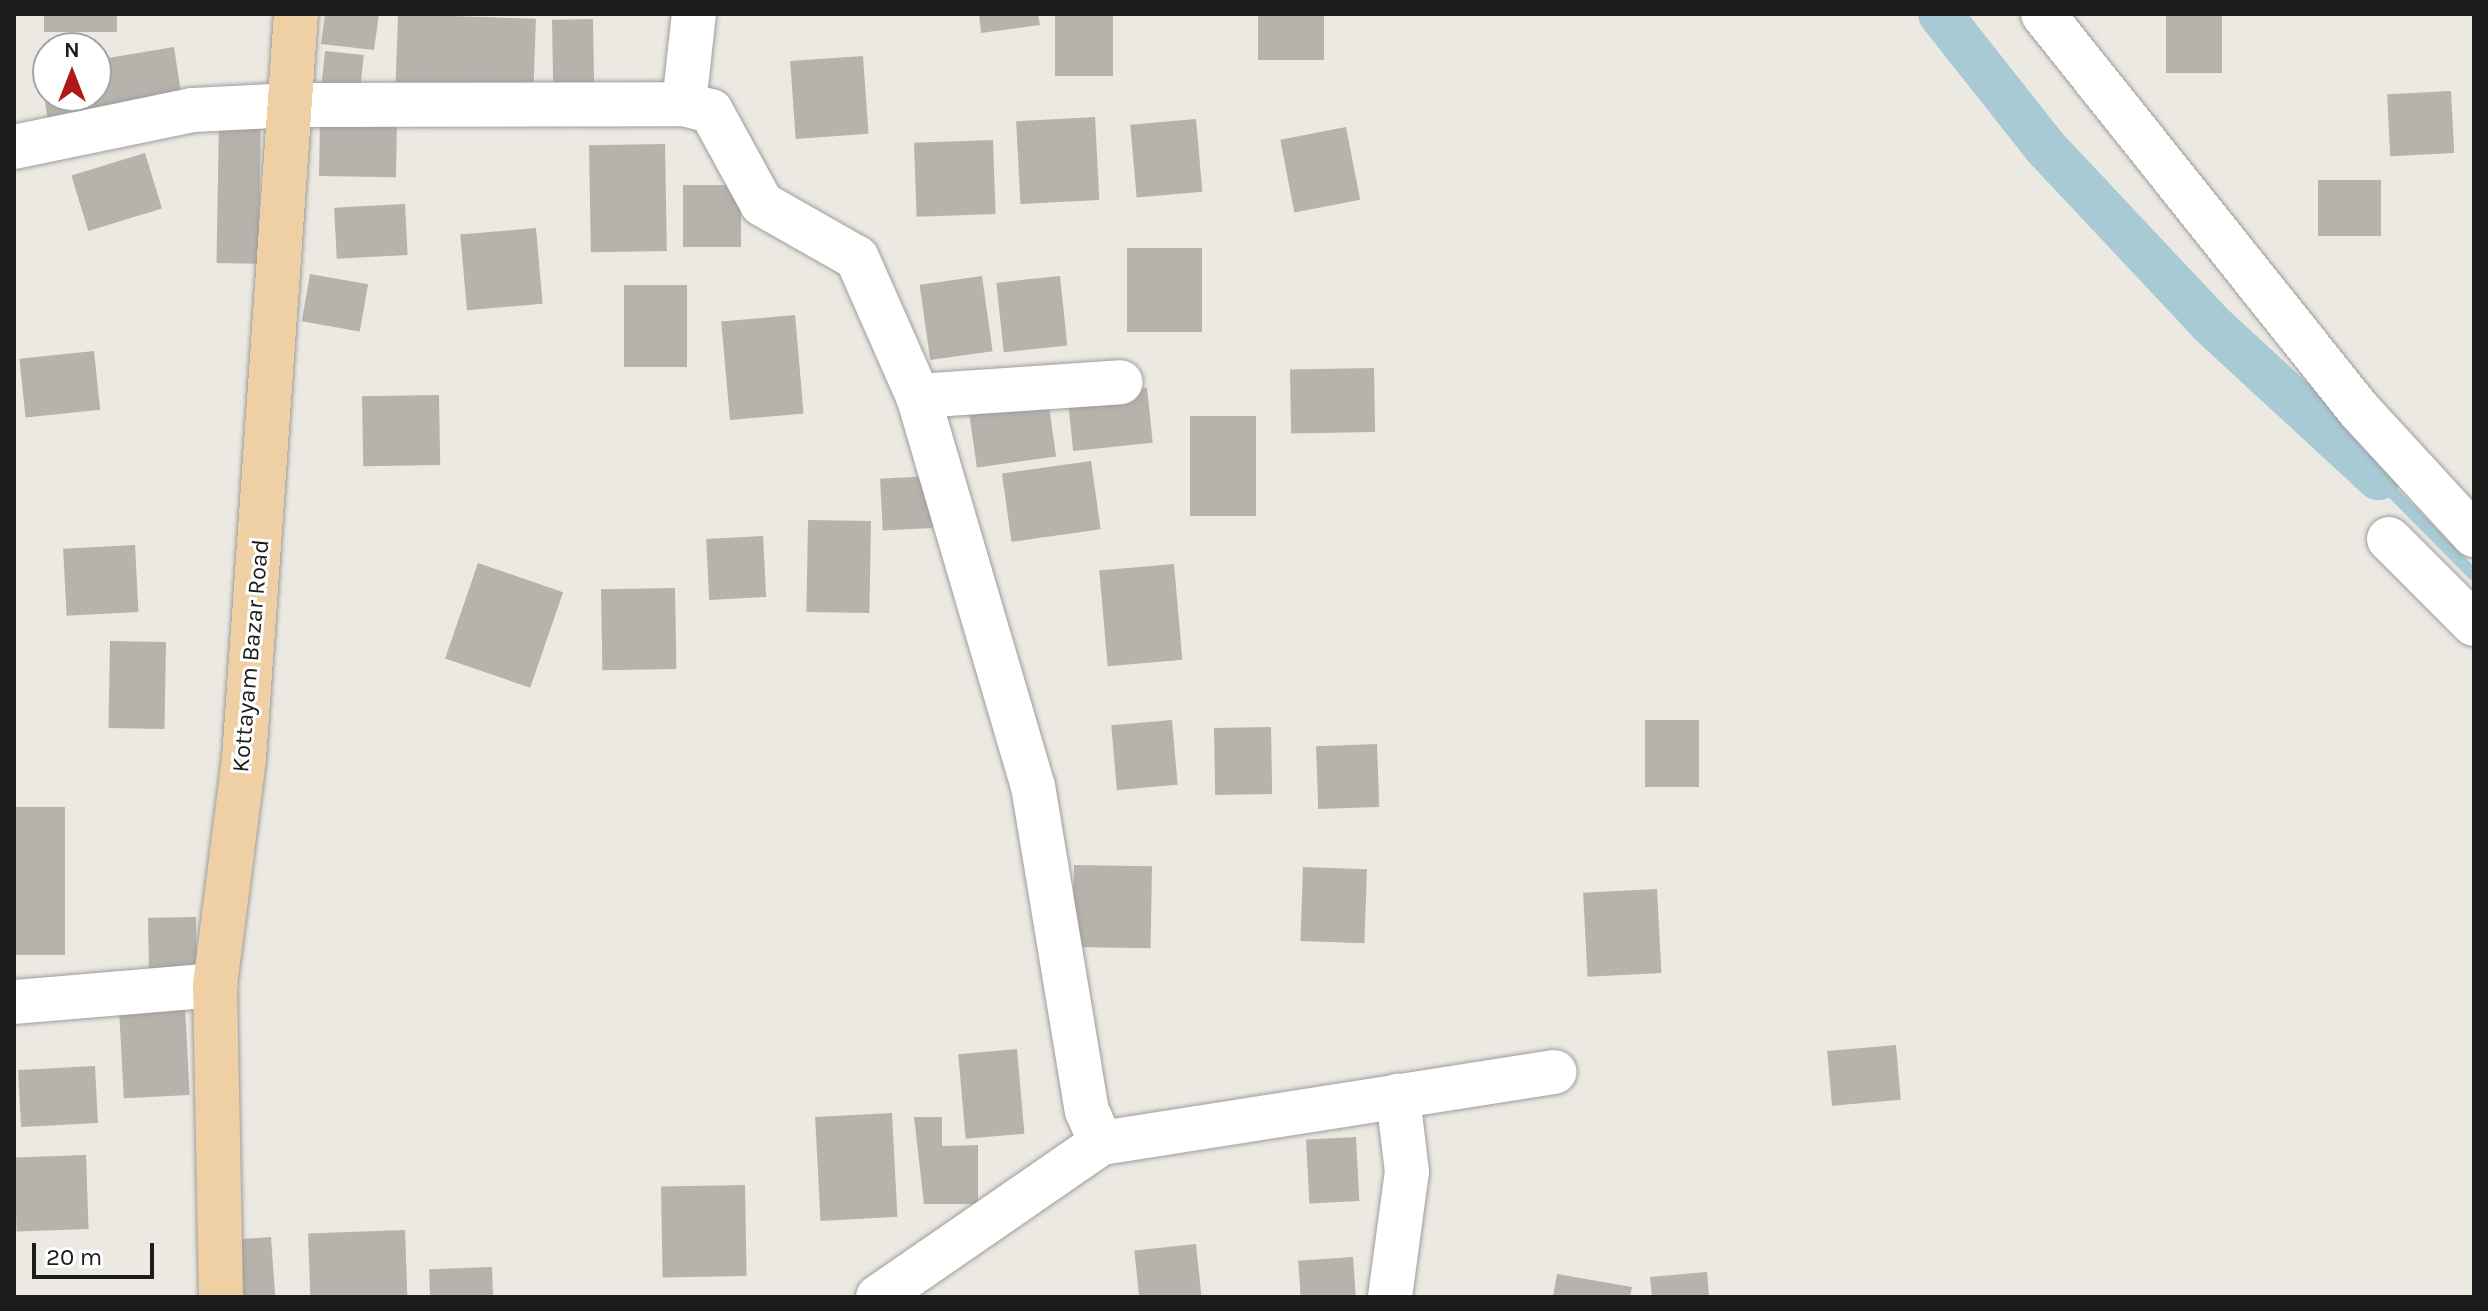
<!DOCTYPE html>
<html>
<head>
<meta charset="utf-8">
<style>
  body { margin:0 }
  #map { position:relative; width:2488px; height:1311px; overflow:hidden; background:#ece9e2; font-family:Karla,sans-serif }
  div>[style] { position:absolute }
  .stream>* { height:12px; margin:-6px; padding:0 6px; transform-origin:6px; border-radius:6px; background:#a8cad4 }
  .canal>* { height:44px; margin:-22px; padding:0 22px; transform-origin:22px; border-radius:22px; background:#a8cad4 }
  .building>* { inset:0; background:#b8b2ac; transform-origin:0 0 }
  .roads { filter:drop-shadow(0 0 2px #9d9d9d) drop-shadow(0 0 2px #9d9d9d) }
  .minor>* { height:44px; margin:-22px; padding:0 22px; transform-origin:22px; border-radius:22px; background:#fff }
  .major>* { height:44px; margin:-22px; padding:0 22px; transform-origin:22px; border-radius:22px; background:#efcfa4 }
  span { translate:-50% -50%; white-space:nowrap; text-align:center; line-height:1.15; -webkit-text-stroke:6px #fff; paint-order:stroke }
  .street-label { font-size:24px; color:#1c1c1c }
  .frame { position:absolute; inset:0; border:16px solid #1c1c1c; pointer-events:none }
  .north { position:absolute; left:32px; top:32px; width:80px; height:80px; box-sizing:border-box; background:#fff; border:2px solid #a4a4a4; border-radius:50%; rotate:0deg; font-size:22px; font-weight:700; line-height:32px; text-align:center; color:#1c1c1c }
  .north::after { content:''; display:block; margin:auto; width:28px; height:36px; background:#af1918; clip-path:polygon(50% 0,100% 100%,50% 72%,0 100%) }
  .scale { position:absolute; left:32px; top:1243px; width:122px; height:36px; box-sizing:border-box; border:4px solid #1c1c1c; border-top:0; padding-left:10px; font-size:24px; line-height:28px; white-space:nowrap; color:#1c1c1c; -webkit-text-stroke:6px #fff; paint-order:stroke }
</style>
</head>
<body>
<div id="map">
  <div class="stream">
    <i style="left:2378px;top:478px;width:136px;rotate:45.3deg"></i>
  </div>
  <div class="canal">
    <i style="left:1940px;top:14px;width:169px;rotate:51.7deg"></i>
    <i style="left:2045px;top:147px;width:241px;rotate:46.8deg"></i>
    <i style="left:2210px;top:323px;width:229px;rotate:42.7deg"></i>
  </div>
  <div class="building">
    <i style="left:44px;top:14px;width:73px;height:18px"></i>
    <i style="clip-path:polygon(325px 14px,379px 14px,374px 50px,321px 44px)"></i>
    <i style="left:398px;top:14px;width:138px;height:68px;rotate:2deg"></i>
    <i style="clip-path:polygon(979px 14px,1038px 14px,1040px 25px,981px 33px)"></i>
    <i style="left:1055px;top:14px;width:58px;height:62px"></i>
    <i style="left:1258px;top:14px;width:66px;height:46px"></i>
    <i style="left:2166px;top:14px;width:56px;height:59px"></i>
    <i style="left:593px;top:19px;width:66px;height:41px;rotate:89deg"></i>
    <i style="clip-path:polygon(174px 47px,182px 99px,48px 121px,40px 70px,48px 68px,48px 96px,96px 96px,96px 60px)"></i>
    <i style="left:325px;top:51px;width:39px;height:47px;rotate:6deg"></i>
    <i style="left:863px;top:56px;width:78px;height:73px;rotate:86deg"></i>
    <i style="left:2451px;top:91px;width:62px;height:64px;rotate:87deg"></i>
    <i style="left:1095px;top:117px;width:83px;height:79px;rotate:87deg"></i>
    <i style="left:219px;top:119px;width:42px;height:144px;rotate:1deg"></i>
    <i style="left:320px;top:119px;width:77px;height:57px;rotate:1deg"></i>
    <i style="left:1196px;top:119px;width:73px;height:66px;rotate:85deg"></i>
    <i style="left:1346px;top:127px;width:74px;height:67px;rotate:79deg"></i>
    <i style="left:993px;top:140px;width:74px;height:79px;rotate:88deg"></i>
    <i style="left:665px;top:144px;width:107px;height:76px;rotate:89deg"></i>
    <i style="left:145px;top:153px;width:58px;height:77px;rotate:73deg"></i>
    <i style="left:2381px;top:180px;width:56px;height:63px;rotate:90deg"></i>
    <i style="left:683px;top:185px;width:58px;height:62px"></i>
    <i style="left:405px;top:204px;width:51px;height:71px;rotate:87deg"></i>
    <i style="left:536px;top:228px;width:76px;height:76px;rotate:85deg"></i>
    <i style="left:1127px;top:248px;width:75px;height:84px"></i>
    <i style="left:310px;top:274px;width:59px;height:48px;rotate:10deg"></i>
    <i style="left:982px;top:276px;width:76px;height:63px;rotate:82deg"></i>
    <i style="left:1060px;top:276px;width:70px;height:64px;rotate:84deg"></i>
    <i style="left:687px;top:285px;width:82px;height:63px;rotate:90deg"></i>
    <i style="left:795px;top:315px;width:99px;height:74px;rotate:85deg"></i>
    <i style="left:94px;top:351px;width:59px;height:75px;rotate:84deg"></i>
    <i style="left:1374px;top:368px;width:64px;height:84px;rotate:89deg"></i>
    <i style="left:1147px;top:388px;width:55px;height:80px;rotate:84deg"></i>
    <i style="left:439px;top:395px;width:70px;height:77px;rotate:89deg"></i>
    <i style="left:1048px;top:399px;width:58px;height:80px;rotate:82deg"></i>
    <i style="left:1190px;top:416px;width:66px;height:100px"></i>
    <i style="left:1091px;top:461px;width:69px;height:90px;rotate:82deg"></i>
    <i style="left:931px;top:476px;width:52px;height:51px;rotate:87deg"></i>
    <i style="left:808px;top:520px;width:63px;height:92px;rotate:1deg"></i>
    <i style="left:763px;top:536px;width:61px;height:57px;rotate:87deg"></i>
    <i style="left:135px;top:545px;width:67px;height:72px;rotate:87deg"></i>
    <i style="left:478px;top:563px;width:90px;height:101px;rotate:19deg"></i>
    <i style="left:1174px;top:564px;width:96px;height:75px;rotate:85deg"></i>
    <i style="left:675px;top:588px;width:81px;height:74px;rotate:89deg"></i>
    <i style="left:110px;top:641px;width:56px;height:87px;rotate:1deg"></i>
    <i style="left:1172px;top:720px;width:65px;height:61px;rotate:85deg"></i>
    <i style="left:1645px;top:720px;width:54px;height:67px"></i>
    <i style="left:1271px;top:727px;width:67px;height:57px;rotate:89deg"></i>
    <i style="left:1377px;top:744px;width:63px;height:61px;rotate:88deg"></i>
    <i style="left:14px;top:807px;width:51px;height:148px"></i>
    <i style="left:1074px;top:865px;width:78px;height:82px;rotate:1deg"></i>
    <i style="left:1303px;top:867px;width:64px;height:74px;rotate:2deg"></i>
    <i style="left:1657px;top:889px;width:84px;height:74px;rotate:87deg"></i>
    <i style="left:196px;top:917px;width:54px;height:48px;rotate:89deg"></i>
    <i style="left:185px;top:1006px;width:89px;height:66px;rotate:87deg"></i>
    <i style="left:1896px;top:1045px;width:55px;height:69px;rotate:85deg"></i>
    <i style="left:1017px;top:1049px;width:85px;height:59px;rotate:85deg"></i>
    <i style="left:95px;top:1066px;width:57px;height:77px;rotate:87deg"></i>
    <i style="left:892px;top:1113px;width:104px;height:77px;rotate:87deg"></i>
    <i style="clip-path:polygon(914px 1117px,942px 1117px,942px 1146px,978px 1145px,978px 1204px,924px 1204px)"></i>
    <i style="left:1356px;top:1137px;width:64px;height:50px;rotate:87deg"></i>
    <i style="left:86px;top:1155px;width:74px;height:72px;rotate:88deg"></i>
    <i style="left:745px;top:1185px;width:91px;height:84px;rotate:89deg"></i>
    <i style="left:405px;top:1230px;width:67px;height:97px;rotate:88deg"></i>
    <i style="left:271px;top:1237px;width:60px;height:37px;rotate:86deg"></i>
    <i style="left:1196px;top:1244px;width:53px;height:62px;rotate:84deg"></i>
    <i style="left:1353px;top:1257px;width:40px;height:55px;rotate:86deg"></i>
    <i style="left:492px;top:1267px;width:30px;height:63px;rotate:88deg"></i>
    <i style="clip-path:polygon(1707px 1272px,1709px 1297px,1652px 1297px,1650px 1277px)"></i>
    <i style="clip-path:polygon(1557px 1274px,1632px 1287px,1630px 1297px,1553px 1297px)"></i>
  </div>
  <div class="roads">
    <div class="minor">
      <i style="left:2043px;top:14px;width:507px;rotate:51.41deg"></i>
      <i style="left:2359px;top:410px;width:170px;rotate:47.4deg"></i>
      <i style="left:684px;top:104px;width:91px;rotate:-83.7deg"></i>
      <i style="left:14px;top:147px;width:183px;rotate:-11.7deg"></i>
      <i style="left:193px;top:110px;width:100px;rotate:-2.9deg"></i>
      <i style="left:293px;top:105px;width:391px;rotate:-0.1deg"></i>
      <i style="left:684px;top:104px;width:28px;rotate:15deg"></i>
      <i style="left:711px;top:111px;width:106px;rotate:61.3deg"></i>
      <i style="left:762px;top:204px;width:109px;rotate:29.6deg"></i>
      <i style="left:857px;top:258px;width:151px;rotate:66.2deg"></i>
      <i style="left:918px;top:396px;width:407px;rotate:73.6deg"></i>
      <i style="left:1033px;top:786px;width:329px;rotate:80.6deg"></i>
      <i style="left:1087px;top:1111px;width:35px;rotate:66deg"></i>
      <i style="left:918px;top:396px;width:203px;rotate:-3.9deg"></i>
      <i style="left:2389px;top:539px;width:120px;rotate:45deg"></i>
      <i style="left:14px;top:1002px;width:202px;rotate:-4.8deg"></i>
      <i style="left:878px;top:1297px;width:271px;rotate:-34.6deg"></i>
      <i style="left:1101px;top:1143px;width:459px;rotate:-8.9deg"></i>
      <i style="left:1390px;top:1297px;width:126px;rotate:-82.3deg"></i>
      <i style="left:1407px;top:1172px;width:77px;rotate:-96.8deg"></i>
    </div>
    <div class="major">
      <i style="left:221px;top:1297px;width:312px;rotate:-91.1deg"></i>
      <i style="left:215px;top:985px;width:228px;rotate:-82.7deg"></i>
      <i style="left:244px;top:759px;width:747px;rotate:-86.01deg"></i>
    </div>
  </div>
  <div class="street-label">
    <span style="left:251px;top:656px;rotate:-85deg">Kottayam Bazar Road</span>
  </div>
  <div class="frame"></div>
  <div class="north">N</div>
  <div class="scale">20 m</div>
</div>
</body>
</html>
